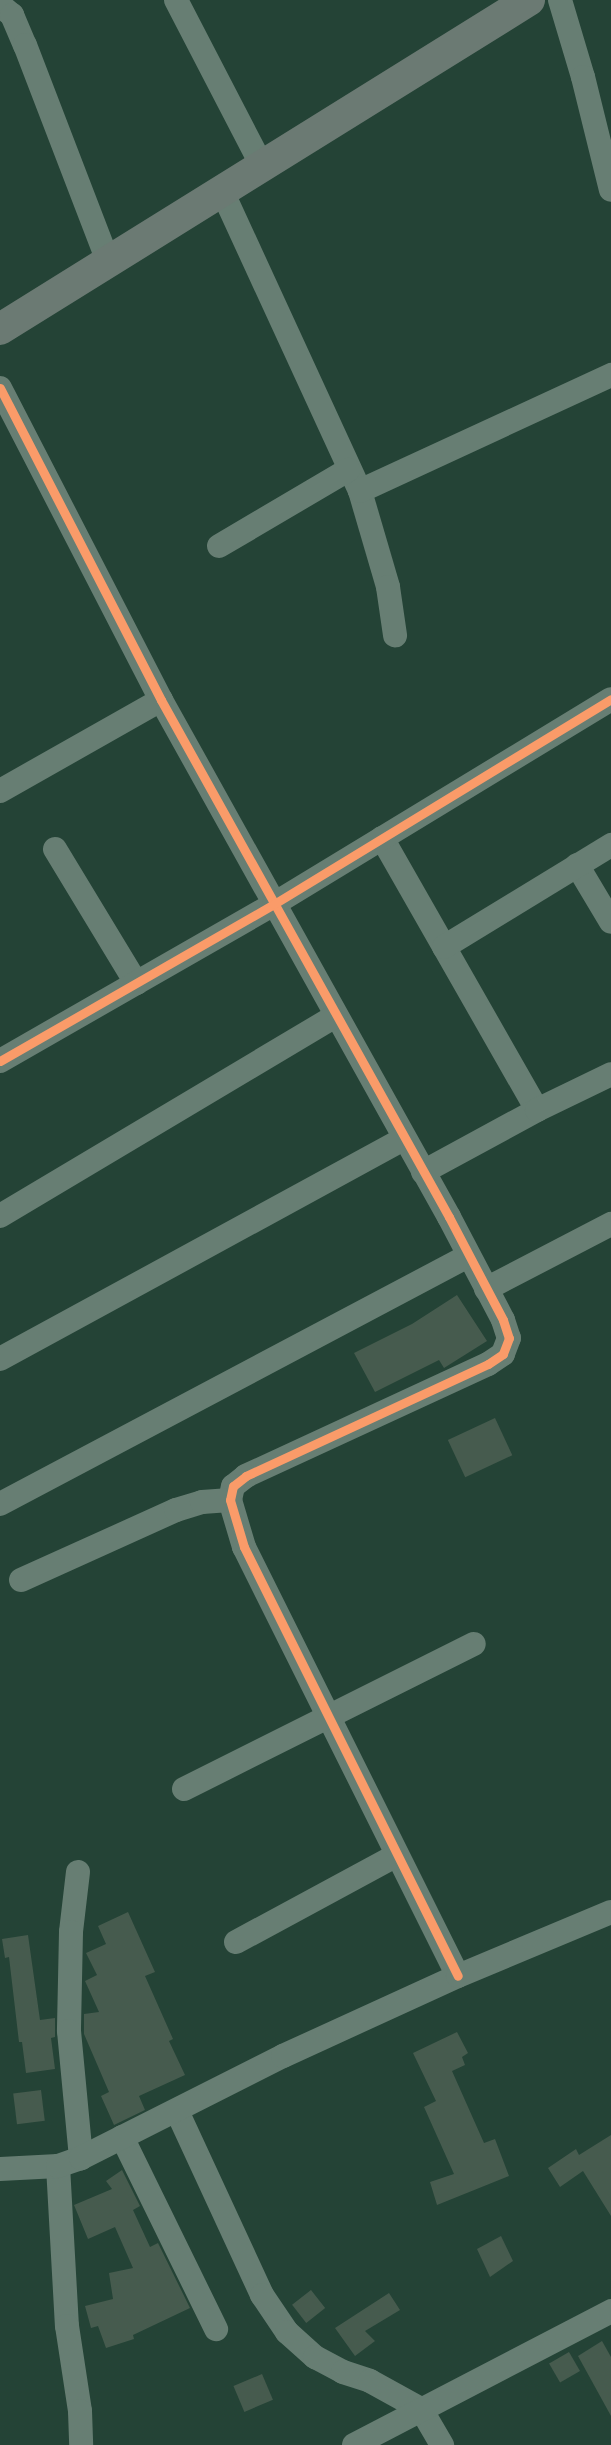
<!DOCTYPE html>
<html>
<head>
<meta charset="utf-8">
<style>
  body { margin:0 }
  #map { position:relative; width:611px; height:2445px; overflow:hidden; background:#244336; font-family:Jost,sans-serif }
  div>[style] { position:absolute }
  .building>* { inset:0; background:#465b4e; transform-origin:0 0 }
  .minor>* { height:24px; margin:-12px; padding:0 12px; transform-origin:12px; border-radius:12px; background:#677e73 }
  .major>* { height:32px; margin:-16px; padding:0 16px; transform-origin:16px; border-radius:16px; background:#6b7a73 }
  .cycleway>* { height:9px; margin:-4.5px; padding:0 4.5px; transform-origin:4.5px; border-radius:4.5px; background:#fa9b69 }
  span { translate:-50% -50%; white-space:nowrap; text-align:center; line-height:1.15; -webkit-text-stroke:4.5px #193025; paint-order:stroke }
</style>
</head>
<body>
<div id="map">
  <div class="building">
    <i style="clip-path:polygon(457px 1295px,487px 1341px,444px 1368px,439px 1360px,375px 1392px,354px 1353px,412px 1324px)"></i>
    <i style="left:495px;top:1418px;width:41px;height:52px;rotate:65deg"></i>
    <i style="clip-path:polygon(128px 1912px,155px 1972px,145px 1976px,173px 2039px,169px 2041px,185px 2075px,139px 2096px,145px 2110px,114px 2125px,101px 2096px,109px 2092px,84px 2034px,84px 2014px,99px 2012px,85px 1981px,97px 1975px,86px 1953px,106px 1944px,98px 1926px)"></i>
    <i style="clip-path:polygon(28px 1935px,40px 2020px,55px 2018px,55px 2037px,51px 2038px,55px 2069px,26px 2073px,22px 2042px,19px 2042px,9px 1957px,5px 1958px,2px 1939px)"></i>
    <i style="clip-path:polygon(457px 2032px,468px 2053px,462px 2057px,465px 2065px,452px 2071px,484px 2143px,495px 2139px,509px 2176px,437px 2205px,430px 2182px,454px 2174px,424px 2107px,436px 2101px,413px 2053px)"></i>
    <i style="left:41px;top:2090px;width:31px;height:28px;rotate:83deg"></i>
    <i style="clip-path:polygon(611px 2135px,611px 2216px,583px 2171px,560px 2187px,548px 2168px,576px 2149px,579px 2155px)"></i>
    <i style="clip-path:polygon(122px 2170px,140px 2206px,133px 2210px,150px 2247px,158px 2243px,190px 2308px,133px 2335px,134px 2339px,106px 2348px,98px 2326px,91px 2328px,85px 2306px,113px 2299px,109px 2273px,133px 2268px,115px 2227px,88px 2239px,74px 2205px,112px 2189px,106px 2181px)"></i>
    <i style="clip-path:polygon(501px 2236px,513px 2261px,490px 2277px,477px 2249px)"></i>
    <i style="left:311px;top:2290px;width:23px;height:24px;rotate:52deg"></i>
    <i style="clip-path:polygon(389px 2293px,400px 2310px,365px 2331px,375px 2341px,355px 2356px,335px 2328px)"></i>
    <i style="clip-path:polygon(602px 2341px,611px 2357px,611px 2416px,578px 2356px)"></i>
    <i style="left:569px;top:2352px;width:22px;height:23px;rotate:60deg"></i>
    <i style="left:262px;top:2374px;width:28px;height:31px;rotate:67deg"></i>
  </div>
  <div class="minor">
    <i style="left:176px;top:0;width:187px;rotate:62.6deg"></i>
    <i style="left:560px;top:0;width:80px;rotate:73.4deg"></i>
    <i style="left:583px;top:77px;width:116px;rotate:76.1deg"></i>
    <i style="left:0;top:5px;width:16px;rotate:40deg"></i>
    <i style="left:12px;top:15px;width:33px;rotate:67deg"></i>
    <i style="left:25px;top:45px;width:231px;rotate:69deg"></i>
    <i style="left:222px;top:191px;width:330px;rotate:65.3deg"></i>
    <i style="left:360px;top:491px;width:100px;rotate:73.7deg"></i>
    <i style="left:388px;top:587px;width:49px;rotate:81.7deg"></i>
    <i style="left:0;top:388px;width:351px;rotate:62.7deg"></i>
    <i style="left:161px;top:700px;width:592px;rotate:60.88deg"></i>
    <i style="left:449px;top:1217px;width:116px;rotate:62.3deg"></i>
    <i style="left:503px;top:1320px;width:19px;rotate:72deg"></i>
    <i style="left:509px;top:1338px;width:17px;rotate:111deg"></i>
    <i style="left:503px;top:1354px;width:18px;rotate:146deg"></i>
    <i style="left:488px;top:1364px;width:267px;rotate:155.2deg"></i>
    <i style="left:246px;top:1476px;width:16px;rotate:142deg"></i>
    <i style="left:233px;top:1486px;width:14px;rotate:102deg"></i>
    <i style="left:230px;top:1500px;width:49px;rotate:73.4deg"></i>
    <i style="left:244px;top:1547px;width:479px;rotate:63.5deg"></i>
    <i style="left:360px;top:491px;width:277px;rotate:-24.8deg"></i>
    <i style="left:219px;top:546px;width:150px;rotate:-30.5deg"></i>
    <i style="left:0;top:791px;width:185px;rotate:-29.5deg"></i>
    <i style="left:382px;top:838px;width:313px;rotate:60.3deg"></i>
    <i style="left:55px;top:849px;width:157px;rotate:58.8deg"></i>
    <i style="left:577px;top:865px;width:66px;rotate:59.2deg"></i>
    <i style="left:444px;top:947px;width:196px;rotate:-31.4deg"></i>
    <i style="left:0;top:1061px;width:316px;rotate:-29.8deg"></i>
    <i style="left:274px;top:904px;width:394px;rotate:-31.3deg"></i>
    <i style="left:423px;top:1172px;width:130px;rotate:-28.5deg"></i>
    <i style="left:537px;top:1110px;width:82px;rotate:-25.9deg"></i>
    <i style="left:0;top:1216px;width:391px;rotate:-30.8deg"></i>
    <i style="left:486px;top:1289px;width:141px;rotate:-27.5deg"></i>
    <i style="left:0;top:1359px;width:460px;rotate:-28.6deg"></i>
    <i style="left:0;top:1504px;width:530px;rotate:-27.92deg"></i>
    <i style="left:21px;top:1580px;width:170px;rotate:-24.3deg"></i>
    <i style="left:176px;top:1510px;width:27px;rotate:-17deg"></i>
    <i style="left:202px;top:1502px;width:28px;rotate:-4deg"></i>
    <i style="left:184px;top:1789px;width:324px;rotate:-26.6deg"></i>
    <i style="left:78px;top:1872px;width:60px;rotate:96.7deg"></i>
    <i style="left:71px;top:1932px;width:99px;rotate:91.2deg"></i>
    <i style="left:69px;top:2031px;width:128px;rotate:84.6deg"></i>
    <i style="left:236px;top:1942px;width:183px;rotate:-28.4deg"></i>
    <i style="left:177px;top:2111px;width:203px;rotate:65.2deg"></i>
    <i style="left:262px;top:2295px;width:45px;rotate:56deg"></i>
    <i style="left:287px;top:2332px;width:38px;rotate:42deg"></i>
    <i style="left:315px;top:2357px;width:32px;rotate:28deg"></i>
    <i style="left:343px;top:2372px;width:28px;rotate:18deg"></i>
    <i style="left:370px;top:2381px;width:58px;rotate:28.8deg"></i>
    <i style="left:421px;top:2409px;width:42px;rotate:59.7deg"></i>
    <i style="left:122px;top:2137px;width:214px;rotate:63.9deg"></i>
    <i style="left:58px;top:2166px;width:160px;rotate:86.8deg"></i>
    <i style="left:67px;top:2326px;width:86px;rotate:81.3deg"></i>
    <i style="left:80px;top:2411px;width:34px;rotate:88deg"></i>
    <i style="left:0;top:2169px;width:58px;rotate:-3deg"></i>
    <i style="left:58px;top:2166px;width:24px;rotate:-19deg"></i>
    <i style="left:81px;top:2158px;width:226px;rotate:-26.8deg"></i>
    <i style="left:283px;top:2056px;width:192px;rotate:-24.6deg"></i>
    <i style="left:458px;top:1976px;width:166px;rotate:-22.7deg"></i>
    <i style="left:354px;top:2445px;width:290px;rotate:-27.5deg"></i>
  </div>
  <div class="major">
    <i style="left:0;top:329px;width:623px;rotate:-31.88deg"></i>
  </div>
  <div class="cycleway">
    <i style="left:0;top:388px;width:351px;rotate:62.7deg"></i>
    <i style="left:161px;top:700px;width:592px;rotate:60.88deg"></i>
    <i style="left:449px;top:1217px;width:116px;rotate:62.3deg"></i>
    <i style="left:503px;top:1320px;width:19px;rotate:72deg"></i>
    <i style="left:509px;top:1338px;width:17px;rotate:111deg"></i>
    <i style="left:503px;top:1354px;width:18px;rotate:146deg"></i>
    <i style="left:488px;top:1364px;width:267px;rotate:155.2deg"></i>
    <i style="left:246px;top:1476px;width:16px;rotate:142deg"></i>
    <i style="left:233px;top:1486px;width:14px;rotate:102deg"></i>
    <i style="left:230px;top:1500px;width:49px;rotate:73.4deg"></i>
    <i style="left:244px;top:1547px;width:479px;rotate:63.5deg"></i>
    <i style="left:0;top:1061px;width:316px;rotate:-29.8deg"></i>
    <i style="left:274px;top:904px;width:394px;rotate:-31.3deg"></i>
  </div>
</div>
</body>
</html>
